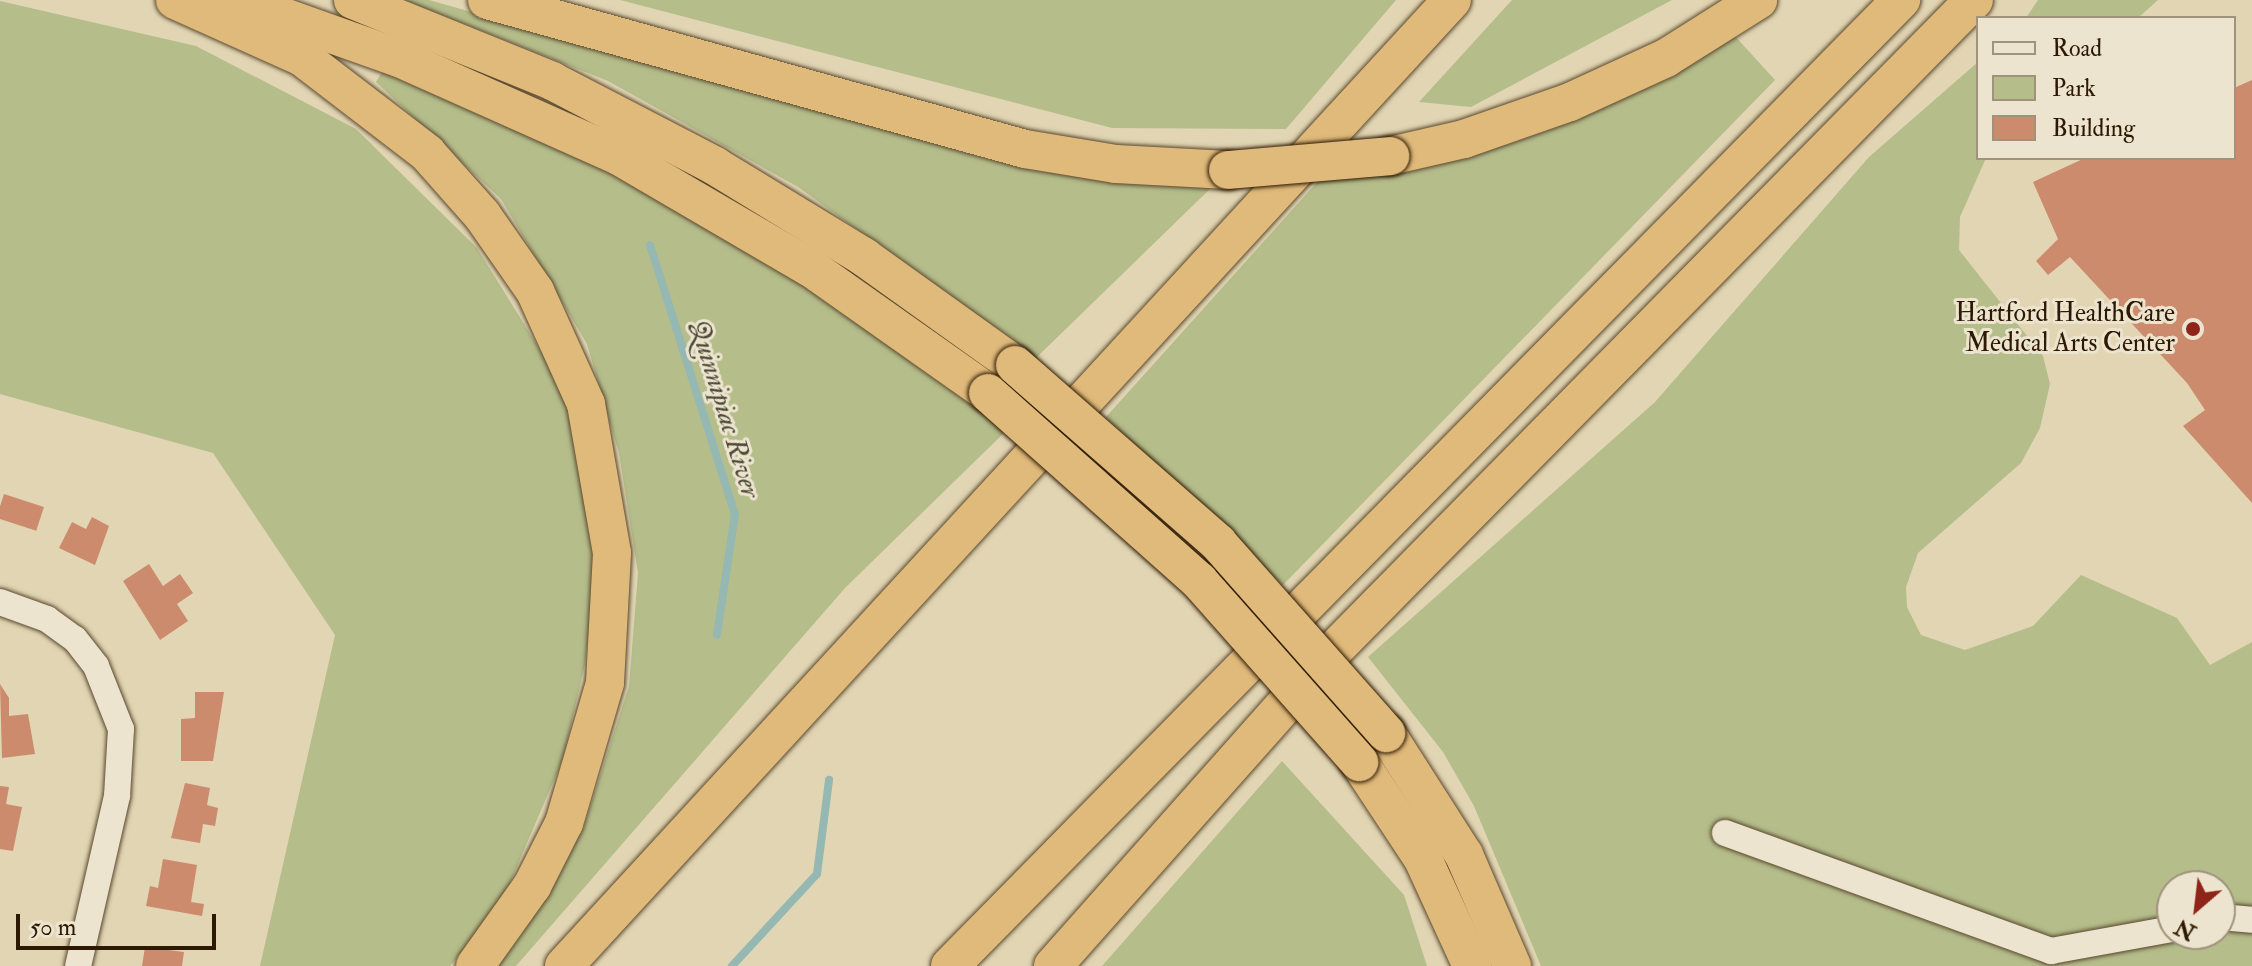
<!DOCTYPE html>
<html>
<head>
<meta charset="utf-8">
<style>
  body { margin:0 }
  #map { position:relative; width:2252px; height:966px; overflow:hidden; background:#e1d5b3; font-family:"IM FELL Double Pica",serif }
  div>[style] { position:absolute }
  .green>* { inset:0; background:#b5bd8b }
  .stream>* { height:8px; margin:-4px; padding:0 4px; transform-origin:4px; border-radius:4px; background:#95b8b2 }
  .building>* { inset:0; background:#cc8b6d; transform-origin:0 0 }
  .roads { filter:drop-shadow(0 0 2px #5a482e) drop-shadow(0 0 2px #5a482e) }
  .minor>* { height:26px; margin:-13px; padding:0 13px; transform-origin:13px; border-radius:13px; background:#ece4ce }
  .highway>* { height:38px; margin:-19px; padding:0 19px; transform-origin:19px; border-radius:19px; background:#e0ba7a }
  .bridges { filter:drop-shadow(0 0 2px #2d1902) drop-shadow(0 0 2px #2d1902) }
  .highway-bridge>* { height:38px; margin:-19px; padding:0 19px; transform-origin:19px; border-radius:19px; background:#e0ba7a }
  .dots>* { width:22px; height:22px; translate:-50% -50%; box-sizing:border-box; border:4px solid #ece4ce; border-radius:50% }
  span { translate:-50% -50%; white-space:nowrap; text-align:center; line-height:1.15; -webkit-text-stroke:6px #ece4ce; paint-order:stroke }
  .poi-label { font-size:26px; color:#2d1902 }
  .right { translate:-100% -50%; text-align:right }
  .water-label { font-size:28px; color:#4c4937; font-style:italic }
  .legend { position:absolute; left:1976px; top:16px; width:260px; height:144px; box-sizing:border-box; background:#ece4ce; border:2px solid #a0937c; margin:0; padding:10px 14px; list-style:none; font-size:24px; color:#2d1902 }
  .legend li { display:flex; align-items:center; gap:16px; height:40px }
  .legend b { width:40px; border:2px solid #a0937c }
  .north { position:absolute; left:2156px; top:870px; width:80px; height:80px; box-sizing:border-box; background:#ece4ce; border:2px solid #a0937c; border-radius:50%; rotate:208deg; font-size:22px; font-weight:700; line-height:32px; text-align:center; color:#2d1902 }
  .north::after { content:''; display:block; margin:auto; width:28px; height:36px; background:#8f2418; clip-path:polygon(50% 0,100% 100%,50% 72%,0 100%) }
  .scale { position:absolute; left:16px; top:914px; width:200px; height:36px; box-sizing:border-box; border:4px solid #2d1902; border-top:0; padding-left:10px; font-size:24px; line-height:28px; white-space:nowrap; color:#2d1902; -webkit-text-stroke:6px #ece4ce; paint-order:stroke }
</style>
</head>
<body>
<div id="map">
  <div class="green">
    <i style="clip-path:polygon(404px 0,429px 0,1006px 164px,1124px 183px,1214px 185px,1036px 358px,798px 187px,608px 81px)"></i>
    <i style="clip-path:polygon(620px 0,1396px 0,1286px 129px,1112px 128px)"></i>
    <i style="clip-path:polygon(1512px 0,1672px 0,1471px 107px,1419px 102px)"></i>
    <i style="clip-path:polygon(2038px 0,2158px 0,2138px 18px,2026px 18px)"></i>
    <i style="clip-path:polygon(0 1px,196px 46px,356px 129px,477px 248px,568px 395px,595px 570px,585px 664px,563px 759px,500px 906px,450px 966px,260px 966px,335px 635px,213px 453px,0 394px)"></i>
    <i style="clip-path:polygon(1734px 35px,1775px 80px,1283px 585px,1106px 417px,1319px 180px)"></i>
    <i style="clip-path:polygon(evenodd,1978px 62px,1978px 158px,1986px 158px,1960px 217px,1959px 250px,2043px 356px,2050px 384px,2040px 428px,2021px 463px,1918px 553px,1906px 587px,1907px 607px,1921px 635px,1965px 650px,2033px 626px,2081px 575px,2177px 618px,2210px 665px,2252px 642px,2252px 966px,1541px 966px,1474px 806px,1443px 752px,1368px 657px,1655px 402px,1869px 157px,1978px 62px,2172px 886px,2220px 886px,2220px 934px,2172px 934px,2172px 886px)"></i>
    <i style="clip-path:polygon(382px 72px,617px 175px,711px 228px,865px 323px,1007px 430px,845px 588px,516px 966px,494px 966px,532px 916px,584px 826px,629px 686px,638px 573px,619px 453px,587px 344px,501px 199px,376px 82px)"></i>
    <i style="clip-path:polygon(1282px 761px,1404px 895px,1427px 966px,1102px 966px)"></i>
  </div>
  <div class="stream">
    <i style="left:650px;top:245px;width:282px;rotate:72.5deg"></i>
    <i style="left:735px;top:514px;width:122px;rotate:98.5deg"></i>
    <i style="left:732px;top:966px;width:125px;rotate:-47.3deg"></i>
    <i style="left:817px;top:874px;width:95px;rotate:-82.7deg"></i>
  </div>
  <div class="building">
    <i style="clip-path:polygon(2252px 80px,2252px 503px,2183px 426px,2205px 410px,2187px 383px,2070px 257px,2048px 275px,2036px 261px,2058px 239px,2033px 182px,2085px 158px,2234px 158px,2234px 88px)"></i>
    <i style="left:4px;top:494px;width:42px;height:25px;rotate:18deg"></i>
    <i style="clip-path:polygon(92px 517px,109px 526px,95px 565px,59px 548px,72px 522px,86px 529px)"></i>
    <i style="clip-path:polygon(149px 564px,163px 586px,180px 574px,193px 593px,177px 604px,188px 621px,160px 640px,123px 581px)"></i>
    <i style="clip-path:polygon(0 684px,9px 698px,9px 716px,28px 714px,35px 754px,2px 758px)"></i>
    <i style="clip-path:polygon(195px 692px,224px 692px,213px 761px,181px 761px,181px 719px,195px 718px)"></i>
    <i style="clip-path:polygon(185px 783px,210px 788px,207px 805px,218px 808px,215px 826px,203px 824px,200px 843px,171px 838px)"></i>
    <i style="clip-path:polygon(0 786px,9px 787px,6px 804px,22px 807px,13px 851px,0 849px)"></i>
    <i style="clip-path:polygon(163px 859px,197px 865px,191px 902px,204px 904px,202px 916px,146px 906px,150px 886px,158px 888px)"></i>
    <i style="clip-path:polygon(145px 947px,184px 952px,182px 966px,142px 966px)"></i>
  </div>
  <div class="roads">
    <div class="minor">
      <i style="left:0;top:602px;width:50px;rotate:19.9deg"></i>
      <i style="left:47px;top:619px;width:34px;rotate:36deg"></i>
      <i style="left:75px;top:639px;width:34px;rotate:52deg"></i>
      <i style="left:96px;top:666px;width:68px;rotate:68.4deg"></i>
      <i style="left:121px;top:729px;width:67px;rotate:93.4deg"></i>
      <i style="left:117px;top:796px;width:174px;rotate:102.9deg"></i>
      <i style="left:1725px;top:833px;width:347px;rotate:19.9deg"></i>
      <i style="left:2051px;top:951px;width:123px;rotate:-10.3deg"></i>
      <i style="left:2220px;top:917px;width:32px;rotate:5deg"></i>
    </div>
    <div class="highway">
      <i style="left:175px;top:0;width:139px;rotate:24.2deg"></i>
      <i style="left:302px;top:57px;width:158px;rotate:37.5deg"></i>
      <i style="left:427px;top:153px;width:83px;rotate:48.4deg"></i>
      <i style="left:482px;top:215px;width:93px;rotate:55.1deg"></i>
      <i style="left:535px;top:291px;width:124px;rotate:65.7deg"></i>
      <i style="left:586px;top:404px;width:151px;rotate:80.1deg"></i>
      <i style="left:612px;top:553px;width:130px;rotate:93.1deg"></i>
      <i style="left:605px;top:683px;width:146px;rotate:106.3deg"></i>
      <i style="left:564px;top:823px;width:71px;rotate:116.9deg"></i>
      <i style="left:532px;top:886px;width:98px;rotate:125.5deg"></i>
      <i style="left:236px;top:0;width:173px;rotate:19.6deg"></i>
      <i style="left:399px;top:58px;width:241px;rotate:24deg"></i>
      <i style="left:619px;top:156px;width:222px;rotate:30.3deg"></i>
      <i style="left:811px;top:268px;width:217px;rotate:35.2deg"></i>
      <i style="left:353px;top:0;width:215px;rotate:22.1deg"></i>
      <i style="left:552px;top:81px;width:184px;rotate:27.5deg"></i>
      <i style="left:715px;top:166px;width:175px;rotate:31.4deg"></i>
      <i style="left:864px;top:257px;width:186px;rotate:35.6deg"></i>
      <i style="left:487px;top:0;width:558px;rotate:15.48deg"></i>
      <i style="left:1025px;top:149px;width:92px;rotate:9.4deg"></i>
      <i style="left:1116px;top:164px;width:112px;rotate:3.1deg"></i>
      <i style="left:1390px;top:156px;width:76px;rotate:-12.9deg"></i>
      <i style="left:1464px;top:139px;width:112px;rotate:-19.2deg"></i>
      <i style="left:1570px;top:102px;width:106px;rotate:-24.6deg"></i>
      <i style="left:1666px;top:58px;width:109px;rotate:-32.2deg"></i>
      <i style="left:1386px;top:733px;width:145px;rotate:57.4deg"></i>
      <i style="left:1464px;top:855px;width:121px;rotate:66.6deg"></i>
      <i style="left:1359px;top:762px;width:116px;rotate:56.6deg"></i>
      <i style="left:1423px;top:859px;width:118px;rotate:65.4deg"></i>
      <i style="left:564px;top:966px;width:1312px;rotate:-47.41deg"></i>
      <i style="left:950px;top:966px;width:1356px;rotate:-45.45deg"></i>
      <i style="left:1053px;top:966px;width:423px;rotate:-48.4deg"></i>
      <i style="left:1334px;top:650px;width:912px;rotate:-45.44deg"></i>
    </div>
  </div>
  <div class="bridges">
    <div class="highway-bridge">
      <i style="left:1228px;top:170px;width:163px;rotate:-4.9deg"></i>
      <i style="left:1015px;top:365px;width:270px;rotate:41.2deg"></i>
      <i style="left:1218px;top:543px;width:254px;rotate:48.5deg"></i>
      <i style="left:988px;top:393px;width:283px;rotate:41.7deg"></i>
      <i style="left:1199px;top:581px;width:242px;rotate:48.5deg"></i>
    </div>
  </div>
  <div class="dots">
    <i style="left:2193px;top:329px;background:#8f2418"></i>
  </div>
  <div class="poi-label">
    <span class="right" style="left:2175px;top:329px">Hartford HealthCare<br>Medical Arts Center</span>
  </div>
  <div class="water-label">
    <span style="left:724px;top:409px;rotate:73deg">Quinnipiac River</span>
  </div>
  <ul class="legend">
  <li><b style="height:10px;background:#ece4ce"></b>Road</li>
  <li><b style="height:22px;background:#b5bd8b"></b>Park</li>
  <li><b style="height:22px;background:#cc8b6d"></b>Building</li>
  </ul>
  <div class="north">N</div>
  <div class="scale">50 m</div>
</div>
</body>
</html>
